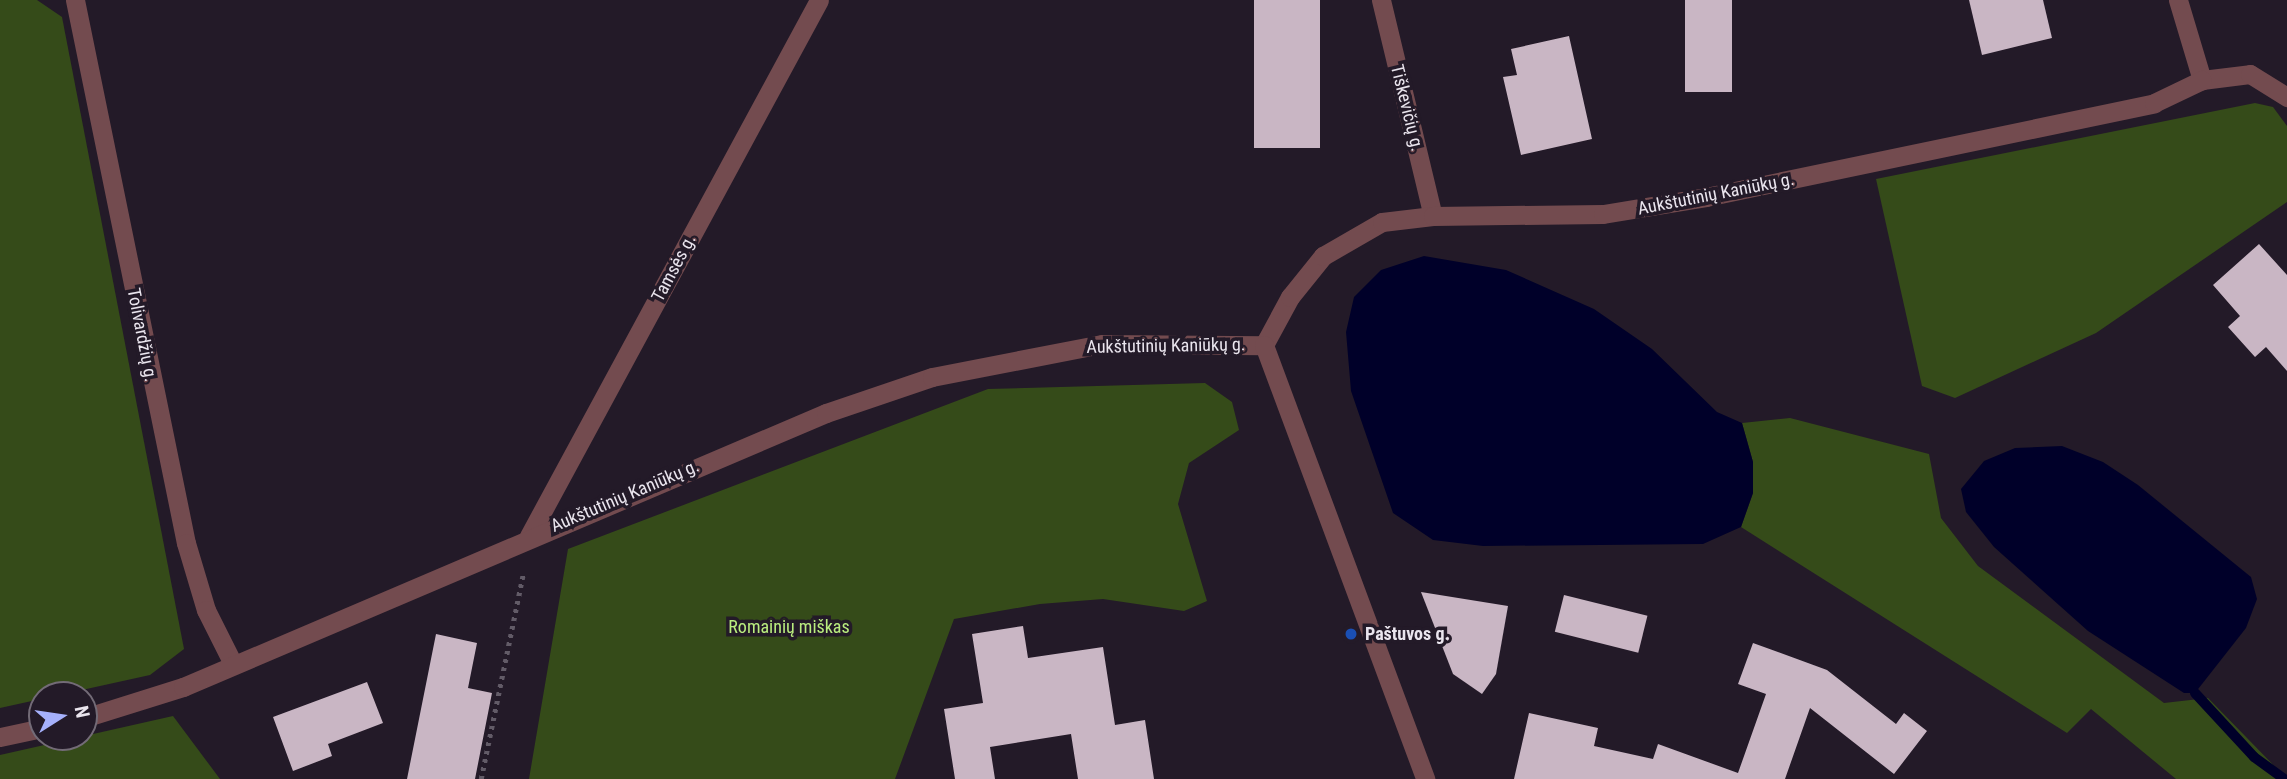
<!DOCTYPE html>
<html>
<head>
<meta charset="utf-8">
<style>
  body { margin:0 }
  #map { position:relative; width:2287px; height:779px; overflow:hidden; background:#231a28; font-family:"Roboto Condensed",sans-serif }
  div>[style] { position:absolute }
  .green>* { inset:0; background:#354b19 }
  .water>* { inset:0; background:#000029 }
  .stream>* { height:10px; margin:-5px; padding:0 5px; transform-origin:5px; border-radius:5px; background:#000029 }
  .building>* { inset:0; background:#c9b6c4; transform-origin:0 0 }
  .path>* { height:4.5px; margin-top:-2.25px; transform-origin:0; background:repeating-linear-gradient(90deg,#625b67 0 3.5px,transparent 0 8.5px) }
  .minor>* { height:19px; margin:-9.5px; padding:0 9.5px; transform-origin:9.5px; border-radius:9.5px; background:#734b4f }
  .tertiary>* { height:19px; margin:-9.5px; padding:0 9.5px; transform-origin:9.5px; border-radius:9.5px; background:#734b4f }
  .dots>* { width:19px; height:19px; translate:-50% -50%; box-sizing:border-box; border:4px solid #231a28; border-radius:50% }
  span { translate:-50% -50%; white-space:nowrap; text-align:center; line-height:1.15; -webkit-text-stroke:7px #231a28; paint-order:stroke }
  .street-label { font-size:18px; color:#eae5ee }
  .park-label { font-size:18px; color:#baed7f }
  .poi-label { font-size:18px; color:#eae5ee; font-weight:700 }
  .left { translate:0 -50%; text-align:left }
  .north { position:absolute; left:28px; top:681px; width:70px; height:70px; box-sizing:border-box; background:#231a28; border:2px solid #736b77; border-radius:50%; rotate:78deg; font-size:19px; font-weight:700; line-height:28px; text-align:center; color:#eae5ee }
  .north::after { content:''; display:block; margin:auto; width:24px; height:32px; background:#a6b1fc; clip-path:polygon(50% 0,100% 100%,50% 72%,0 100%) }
</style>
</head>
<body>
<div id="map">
  <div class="green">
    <i style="clip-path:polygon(0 0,37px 0,62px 17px,184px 649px,150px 675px,0 708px)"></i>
    <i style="clip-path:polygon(2255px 103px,2273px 107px,2287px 126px,2287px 202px,2096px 333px,1955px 398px,1922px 386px,1876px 179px)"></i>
    <i style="clip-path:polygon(1205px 383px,1232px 402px,1239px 430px,1189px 463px,1178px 504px,1207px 601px,1184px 611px,1103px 599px,1040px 604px,954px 619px,895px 779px,529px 779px,568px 549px,988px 389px)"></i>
    <i style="clip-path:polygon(1790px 418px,1929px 454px,1941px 518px,1978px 566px,2164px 703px,2208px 698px,2287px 779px,2176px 779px,2091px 709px,2067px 733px,1741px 527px,1753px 493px,1753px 462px,1742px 423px)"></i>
    <i style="clip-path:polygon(173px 716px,220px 779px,0 779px,0 755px)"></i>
  </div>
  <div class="water">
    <i style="clip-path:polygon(1424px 256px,1506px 270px,1594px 309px,1652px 349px,1717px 412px,1742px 423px,1753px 462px,1753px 493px,1741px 527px,1703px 544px,1483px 546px,1433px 540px,1393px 513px,1351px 391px,1346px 332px,1354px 297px,1381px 270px)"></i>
    <i style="clip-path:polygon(2062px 446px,2103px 462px,2138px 485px,2251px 577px,2257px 599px,2246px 628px,2195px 693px,2184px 693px,2088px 631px,1994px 547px,1966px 512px,1961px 489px,1984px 461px,2015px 448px)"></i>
  </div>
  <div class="stream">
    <i style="left:2195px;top:693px;width:87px;rotate:47.3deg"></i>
    <i style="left:2254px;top:757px;width:37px;rotate:36deg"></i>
  </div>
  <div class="building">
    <i style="left:1254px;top:0;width:66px;height:148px"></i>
    <i style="left:1685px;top:0;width:47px;height:92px"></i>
    <i style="clip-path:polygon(1969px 0,2043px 0,2052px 38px,1982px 55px)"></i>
    <i style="clip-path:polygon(1569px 36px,1592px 139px,1521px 155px,1503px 77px,1517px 75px,1511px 49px)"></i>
    <i style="clip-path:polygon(2259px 244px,2287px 275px,2287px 371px,2266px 347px,2255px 357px,2228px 327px,2240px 316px,2213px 285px)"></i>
    <i style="clip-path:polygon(1421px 592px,1508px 606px,1496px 674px,1482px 694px,1453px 674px)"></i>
    <i style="left:1564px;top:595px;width:86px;height:38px;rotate:14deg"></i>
    <i style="clip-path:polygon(1023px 626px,1028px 658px,1103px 647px,1115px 725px,1145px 720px,1154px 779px,1078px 779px,1071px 734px,990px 747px,995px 779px,955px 779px,944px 709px,983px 703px,972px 634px)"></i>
    <i style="clip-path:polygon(436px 634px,477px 643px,468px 688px,492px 693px,475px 779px,407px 779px)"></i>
    <i style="clip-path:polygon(1753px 643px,1827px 670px,1896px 724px,1904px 713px,1927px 731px,1894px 774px,1810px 708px,1785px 779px,1514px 779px,1529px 713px,1598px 728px,1594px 746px,1653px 759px,1658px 744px,1738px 773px,1766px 694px,1738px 684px)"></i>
    <i style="clip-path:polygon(367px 682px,383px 723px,328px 744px,332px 756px,293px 771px,273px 717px)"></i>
  </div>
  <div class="path">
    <i style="left:481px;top:779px;width:209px;rotate:-78.4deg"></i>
  </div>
  <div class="minor">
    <i style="left:75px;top:0;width:554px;rotate:78.45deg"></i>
    <i style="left:186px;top:543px;width:70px;rotate:73.4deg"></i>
    <i style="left:206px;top:610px;width:58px;rotate:63.4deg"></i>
    <i style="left:1381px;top:0;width:222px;rotate:76.5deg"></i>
    <i style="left:2178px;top:0;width:84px;rotate:73.3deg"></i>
    <i style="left:2202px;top:80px;width:48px;rotate:-7.1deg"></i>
    <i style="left:2250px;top:74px;width:44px;rotate:31.9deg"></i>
    <i style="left:1264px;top:345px;width:55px;rotate:-61.6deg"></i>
    <i style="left:1290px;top:297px;width:53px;rotate:-51.2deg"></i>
    <i style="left:1323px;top:256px;width:68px;rotate:-30deg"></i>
    <i style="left:1382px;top:222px;width:51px;rotate:-6.7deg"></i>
    <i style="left:1433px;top:216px;width:170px;rotate:-0.7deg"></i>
    <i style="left:1603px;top:214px;width:104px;rotate:-9.4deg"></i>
    <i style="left:1706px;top:197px;width:458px;rotate:-11.8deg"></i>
    <i style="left:2154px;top:103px;width:53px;rotate:-25.6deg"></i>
    <i style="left:529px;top:536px;width:609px;rotate:-61.58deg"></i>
  </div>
  <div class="tertiary">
    <i style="left:84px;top:718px;width:104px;rotate:-17.4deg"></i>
    <i style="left:183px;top:687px;width:699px;rotate:-23.08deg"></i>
    <i style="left:826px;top:413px;width:112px;rotate:-18.8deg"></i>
    <i style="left:932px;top:377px;width:173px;rotate:-11deg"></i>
    <i style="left:1102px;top:344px;width:162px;rotate:0.4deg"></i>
    <i style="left:1264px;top:345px;width:463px;rotate:69.6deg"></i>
    <i style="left:0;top:737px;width:43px;rotate:-12.1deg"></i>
  </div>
  <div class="dots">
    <i style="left:1351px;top:634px;background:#1a4fb4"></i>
  </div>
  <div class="street-label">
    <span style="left:1407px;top:108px;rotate:76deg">Tiškevičių g.</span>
    <span style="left:1716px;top:194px;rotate:-11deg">Aukštutinių Kaniūkų g.</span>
    <span style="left:674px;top:268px;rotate:-62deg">Tamsės g.</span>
    <span style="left:142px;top:335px;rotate:79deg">Tolivardžių g.</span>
    <span style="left:1166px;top:346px;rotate:-1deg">Aukštutinių Kaniūkų g.</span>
    <span style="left:625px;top:496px;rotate:-23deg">Aukštutinių Kaniūkų g.</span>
  </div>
  <div class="park-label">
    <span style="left:789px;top:627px">Romainių miškas</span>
  </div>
  <div class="poi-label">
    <span class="left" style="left:1365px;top:634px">Paštuvos g.</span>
  </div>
  <div class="north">N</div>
</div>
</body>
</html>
